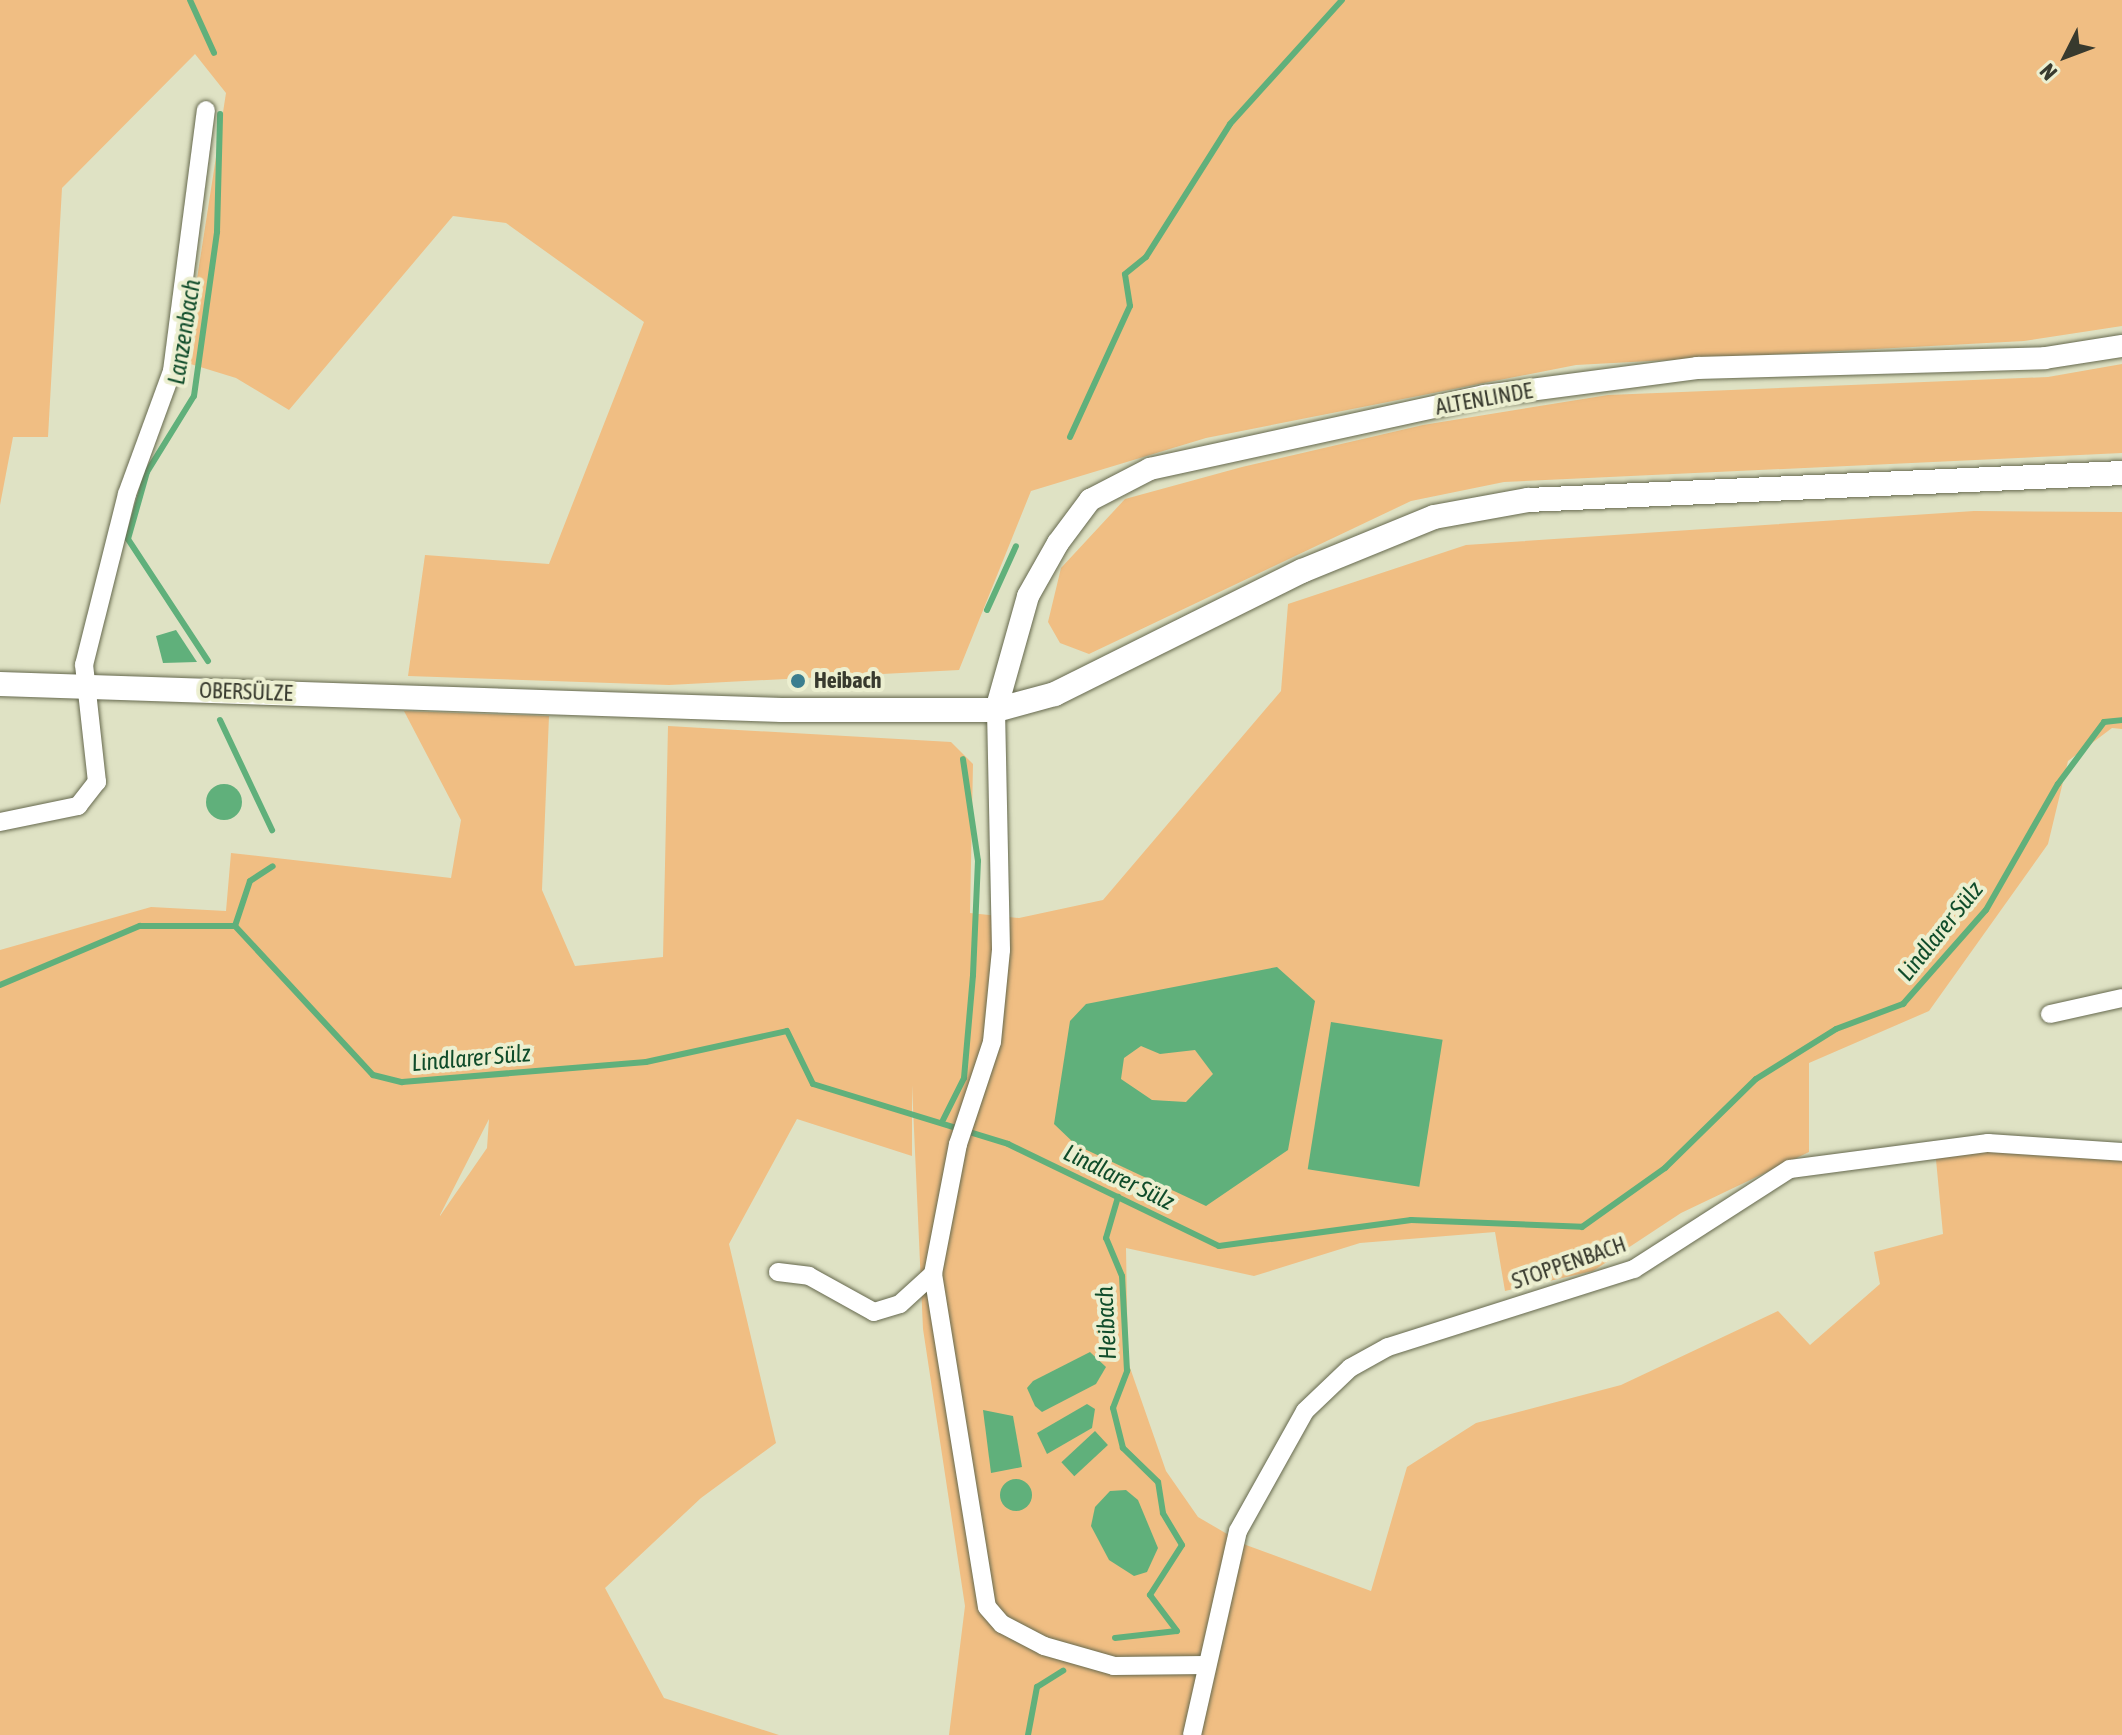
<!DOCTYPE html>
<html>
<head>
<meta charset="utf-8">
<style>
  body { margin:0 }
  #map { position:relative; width:2122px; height:1735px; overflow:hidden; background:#dfe2c4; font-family:"Asap Condensed",sans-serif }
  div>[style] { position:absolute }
  .green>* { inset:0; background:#f0be83 }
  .water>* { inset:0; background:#60b07b; transform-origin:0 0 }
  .round { border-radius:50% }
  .stream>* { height:6px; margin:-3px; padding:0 3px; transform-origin:3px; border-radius:3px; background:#60b07b }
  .roads { filter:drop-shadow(0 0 2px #66694e) drop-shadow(0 0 2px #66694e) }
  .minor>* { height:18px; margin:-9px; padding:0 9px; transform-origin:9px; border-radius:9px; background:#fff }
  .tertiary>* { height:22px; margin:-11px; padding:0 11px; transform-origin:11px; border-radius:11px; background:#fff }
  .secondary>* { height:24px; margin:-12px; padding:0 12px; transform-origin:12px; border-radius:12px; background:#fff }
  .dots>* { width:22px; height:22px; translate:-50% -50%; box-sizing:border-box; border:4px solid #ecefd0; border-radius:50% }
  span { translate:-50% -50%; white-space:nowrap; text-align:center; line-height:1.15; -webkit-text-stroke:8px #ecefd0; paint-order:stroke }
  .street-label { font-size:22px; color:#383a2e }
  .poi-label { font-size:22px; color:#383a2e; font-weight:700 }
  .left { translate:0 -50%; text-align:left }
  .water-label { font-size:24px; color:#0f4c2a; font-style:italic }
  .north { position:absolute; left:2026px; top:16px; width:80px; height:80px; -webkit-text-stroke:6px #ecefd0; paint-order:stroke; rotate:228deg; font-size:22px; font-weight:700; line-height:32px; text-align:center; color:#383a2e }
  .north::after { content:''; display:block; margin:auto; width:28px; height:36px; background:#383a2e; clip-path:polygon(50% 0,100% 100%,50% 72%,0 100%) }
</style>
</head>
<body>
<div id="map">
  <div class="green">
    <i style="clip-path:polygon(0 0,2122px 0,2122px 326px,2024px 341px,1576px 365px,1206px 438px,1031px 491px,959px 670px,669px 685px,408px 676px,425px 555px,549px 564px,644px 322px,506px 223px,453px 216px,289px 410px,236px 378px,184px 362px,226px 93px,195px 54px,62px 188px,48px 437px,13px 437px,0 505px)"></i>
    <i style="clip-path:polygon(2122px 364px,2122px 453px,1504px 482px,1411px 501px,1089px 654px,1060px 643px,1048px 622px,1061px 568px,1125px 499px,1242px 467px,1423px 425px,1608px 395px,2048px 377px)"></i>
    <i style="clip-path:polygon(evenodd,1974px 511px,2122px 512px,2122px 729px,2112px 728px,2068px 761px,2048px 844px,1929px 1011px,1809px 1063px,1809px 1152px,1681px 1213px,1593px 1271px,1505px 1291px,1495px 1232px,1360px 1243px,1254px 1276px,1126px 1248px,1128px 1362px,1166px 1471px,1198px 1517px,1246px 1545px,1371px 1591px,1407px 1467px,1476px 1423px,1621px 1385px,1778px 1311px,1810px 1345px,1880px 1284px,1874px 1252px,1943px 1234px,1935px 1149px,2122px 1159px,2122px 1735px,949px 1735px,965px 1606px,923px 1329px,912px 1085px,912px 1156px,797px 1119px,729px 1244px,776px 1443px,701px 1498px,605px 1588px,664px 1698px,779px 1735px,0 1735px,0 950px,151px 907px,226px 911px,231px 853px,451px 878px,461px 820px,404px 711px,549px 716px,542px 890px,575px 966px,663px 957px,668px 726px,951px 742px,973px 764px,970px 913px,1019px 918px,1103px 900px,1281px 691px,1288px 604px,1466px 545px,1974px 511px,489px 1119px,487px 1148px,440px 1216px,440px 1215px,489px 1119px)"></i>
  </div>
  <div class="water">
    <i style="clip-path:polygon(176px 630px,197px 662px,163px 663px,156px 636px)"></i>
    <i class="round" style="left:206px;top:784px;width:36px;height:36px"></i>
    <i style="clip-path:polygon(evenodd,1277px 967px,1315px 1001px,1288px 1150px,1206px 1206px,1076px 1145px,1054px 1124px,1070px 1021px,1086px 1004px,1277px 967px,1141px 1046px,1160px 1054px,1195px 1050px,1213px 1074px,1186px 1102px,1152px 1100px,1121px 1079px,1124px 1058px,1141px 1046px)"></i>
    <i style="left:1331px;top:1022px;width:113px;height:149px;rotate:9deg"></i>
    <i style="clip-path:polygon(1090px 1352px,1106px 1367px,1096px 1384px,1042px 1412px,1035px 1406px,1027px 1388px,1033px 1381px)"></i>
    <i style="clip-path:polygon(1087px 1404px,1095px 1409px,1092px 1428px,1047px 1454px,1037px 1433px)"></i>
    <i style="clip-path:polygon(983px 1410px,1013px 1416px,1022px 1467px,991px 1473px)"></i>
    <i style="left:1095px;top:1431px;width:19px;height:46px;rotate:47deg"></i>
    <i class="round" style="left:1000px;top:1479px;width:32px;height:32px"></i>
    <i style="clip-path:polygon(1126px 1490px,1138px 1500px,1158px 1548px,1147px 1572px,1134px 1576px,1109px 1560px,1091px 1526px,1095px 1507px,1110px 1491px)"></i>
  </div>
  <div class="stream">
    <i style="left:190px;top:0;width:58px;rotate:65.6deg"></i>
    <i style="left:1070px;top:437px;width:144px;rotate:-65.4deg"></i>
    <i style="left:1130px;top:306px;width:32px;rotate:-99deg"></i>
    <i style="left:1125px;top:274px;width:27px;rotate:-39deg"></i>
    <i style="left:1146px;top:257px;width:157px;rotate:-57.7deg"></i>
    <i style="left:1230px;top:124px;width:167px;rotate:-47.9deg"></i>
    <i style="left:987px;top:610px;width:70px;rotate:-65.6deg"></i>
    <i style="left:208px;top:661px;width:146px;rotate:-123.3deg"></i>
    <i style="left:128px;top:539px;width:70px;rotate:-74.2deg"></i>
    <i style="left:147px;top:472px;width:89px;rotate:-58.3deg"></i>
    <i style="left:194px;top:396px;width:166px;rotate:-82deg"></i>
    <i style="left:217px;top:232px;width:118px;rotate:-88.5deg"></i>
    <i style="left:220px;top:720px;width:122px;rotate:64.7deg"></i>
    <i style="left:235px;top:926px;width:47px;rotate:-71.6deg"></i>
    <i style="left:250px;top:881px;width:27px;rotate:-33deg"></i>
    <i style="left:0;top:985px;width:152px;rotate:-22.9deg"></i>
    <i style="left:140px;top:926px;width:95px"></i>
    <i style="left:235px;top:926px;width:203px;rotate:47.2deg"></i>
    <i style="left:373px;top:1075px;width:30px;rotate:14deg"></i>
    <i style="left:402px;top:1082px;width:245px;rotate:-4.7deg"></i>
    <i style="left:646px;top:1062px;width:144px;rotate:-12.4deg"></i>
    <i style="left:787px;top:1031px;width:59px;rotate:63.9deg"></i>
    <i style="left:813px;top:1084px;width:204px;rotate:17.1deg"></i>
    <i style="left:1008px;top:1144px;width:234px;rotate:25.8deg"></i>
    <i style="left:1219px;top:1246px;width:194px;rotate:-7.7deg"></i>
    <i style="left:1411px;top:1220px;width:171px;rotate:2.3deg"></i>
    <i style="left:1582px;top:1227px;width:102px;rotate:-35.4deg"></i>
    <i style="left:1665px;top:1168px;width:127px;rotate:-44.4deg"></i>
    <i style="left:1756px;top:1079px;width:94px;rotate:-32deg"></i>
    <i style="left:1836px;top:1029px;width:72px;rotate:-20.5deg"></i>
    <i style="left:1903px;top:1004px;width:125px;rotate:-48.6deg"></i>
    <i style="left:1986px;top:910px;width:145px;rotate:-60.3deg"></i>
    <i style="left:2058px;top:784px;width:77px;rotate:-53.4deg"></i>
    <i style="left:2104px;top:722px;width:18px;rotate:-6deg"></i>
    <i style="left:943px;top:1120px;width:47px;rotate:-63.4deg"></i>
    <i style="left:964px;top:1078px;width:103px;rotate:-85deg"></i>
    <i style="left:973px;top:975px;width:114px;rotate:-87.5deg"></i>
    <i style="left:978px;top:861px;width:103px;rotate:-98.4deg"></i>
    <i style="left:1115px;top:1638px;width:62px;rotate:-6.4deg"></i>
    <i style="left:1177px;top:1631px;width:45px;rotate:-126.9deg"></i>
    <i style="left:1150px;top:1595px;width:59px;rotate:-57.4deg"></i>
    <i style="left:1182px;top:1545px;width:37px;rotate:-121deg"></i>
    <i style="left:1163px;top:1513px;width:31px;rotate:-99deg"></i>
    <i style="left:1158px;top:1482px;width:49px;rotate:-135.8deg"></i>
    <i style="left:1123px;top:1448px;width:41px;rotate:-104deg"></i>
    <i style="left:1113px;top:1408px;width:40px;rotate:-69deg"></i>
    <i style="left:1127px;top:1371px;width:95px;rotate:-93deg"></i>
    <i style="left:1122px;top:1276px;width:41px;rotate:-112.8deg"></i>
    <i style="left:1106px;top:1238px;width:43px;rotate:-73.7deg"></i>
    <i style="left:1028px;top:1735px;width:49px;rotate:-79.4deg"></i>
    <i style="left:1037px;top:1687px;width:31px;rotate:-32deg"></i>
  </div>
  <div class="roads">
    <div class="minor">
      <i style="left:996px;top:710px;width:240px;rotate:88.8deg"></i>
      <i style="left:1001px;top:950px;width:92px;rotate:95.6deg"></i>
      <i style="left:992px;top:1042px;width:108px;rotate:108.4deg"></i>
      <i style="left:958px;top:1144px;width:132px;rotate:100.9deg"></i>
      <i style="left:933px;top:1274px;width:337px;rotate:80.8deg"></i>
      <i style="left:987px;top:1607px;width:23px;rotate:49deg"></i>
      <i style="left:1002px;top:1624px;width:47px;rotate:27.6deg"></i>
      <i style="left:1044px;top:1646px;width:73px;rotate:15.9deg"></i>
      <i style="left:1114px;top:1666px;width:92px;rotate:-0.6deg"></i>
      <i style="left:0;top:822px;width:80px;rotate:-11.6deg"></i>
      <i style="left:78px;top:806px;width:31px;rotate:-52deg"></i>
      <i style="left:97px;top:782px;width:118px;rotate:-96.3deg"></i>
      <i style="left:84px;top:665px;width:176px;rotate:-75.9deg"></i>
      <i style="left:127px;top:494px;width:131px;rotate:-69.9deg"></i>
      <i style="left:172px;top:371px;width:263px;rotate:-82.6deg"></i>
      <i style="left:2050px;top:1014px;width:74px;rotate:-12.5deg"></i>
      <i style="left:778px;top:1272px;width:31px;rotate:7deg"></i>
      <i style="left:809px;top:1276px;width:74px;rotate:29deg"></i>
      <i style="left:874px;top:1312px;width:27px;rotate:-17deg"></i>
      <i style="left:900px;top:1304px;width:45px;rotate:-42.3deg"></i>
      <i style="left:1192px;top:1735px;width:209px;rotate:-77.3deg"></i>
      <i style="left:1238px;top:1531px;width:137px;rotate:-60.8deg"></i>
      <i style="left:1305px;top:1411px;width:62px;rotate:-43.7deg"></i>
      <i style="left:1350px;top:1368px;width:43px;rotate:-28.9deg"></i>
      <i style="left:1388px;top:1347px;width:258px;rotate:-17.6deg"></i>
      <i style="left:1634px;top:1269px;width:185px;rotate:-32.7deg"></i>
      <i style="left:1790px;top:1169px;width:200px;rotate:-7.5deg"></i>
      <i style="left:1988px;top:1143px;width:134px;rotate:3.8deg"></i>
    </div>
    <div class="tertiary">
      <i style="left:996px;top:710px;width:118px;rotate:-74.3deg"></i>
      <i style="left:1028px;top:596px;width:61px;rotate:-60.5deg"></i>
      <i style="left:1058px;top:543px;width:54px;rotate:-53.3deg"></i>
      <i style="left:1090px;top:500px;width:68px;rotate:-27.3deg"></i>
      <i style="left:1150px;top:469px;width:343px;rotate:-12.3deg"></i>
      <i style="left:1485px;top:396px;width:214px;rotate:-7.5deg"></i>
      <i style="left:1697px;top:368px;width:348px;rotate:-1.6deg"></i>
      <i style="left:2045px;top:358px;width:78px;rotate:-8.9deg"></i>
    </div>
    <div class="secondary">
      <i style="left:0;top:684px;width:782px;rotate:1.9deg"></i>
      <i style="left:782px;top:710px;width:214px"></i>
      <i style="left:996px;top:710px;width:61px;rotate:-15.2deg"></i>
      <i style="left:1055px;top:694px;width:276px;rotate:-26.5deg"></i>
      <i style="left:1302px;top:571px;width:143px;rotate:-22.2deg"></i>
      <i style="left:1434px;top:517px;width:96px;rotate:-10.3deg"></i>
      <i style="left:1528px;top:500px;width:595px;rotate:-2.6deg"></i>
    </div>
  </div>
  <div class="dots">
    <i style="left:798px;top:681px;background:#3b7e8f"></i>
  </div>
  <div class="street-label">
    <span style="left:1484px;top:399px;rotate:-10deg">ALTENLINDE</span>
    <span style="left:246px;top:692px;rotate:2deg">OBERSÜLZE</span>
    <span style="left:1569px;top:1263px;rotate:-19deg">STOPPENBACH</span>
  </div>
  <div class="poi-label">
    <span class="left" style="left:814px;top:681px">Heibach</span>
  </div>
  <div class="water-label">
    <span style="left:184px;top:332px;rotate:-81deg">Lanzenbach</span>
    <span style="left:1940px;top:931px;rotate:-51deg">Lindlarer Sülz</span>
    <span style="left:471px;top:1058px;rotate:-5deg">Lindlarer Sülz</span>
    <span style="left:1119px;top:1177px;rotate:26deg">Lindlarer Sülz</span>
    <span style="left:1106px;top:1323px;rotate:-93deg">Heibach</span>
  </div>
  <div class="north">N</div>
</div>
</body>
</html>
